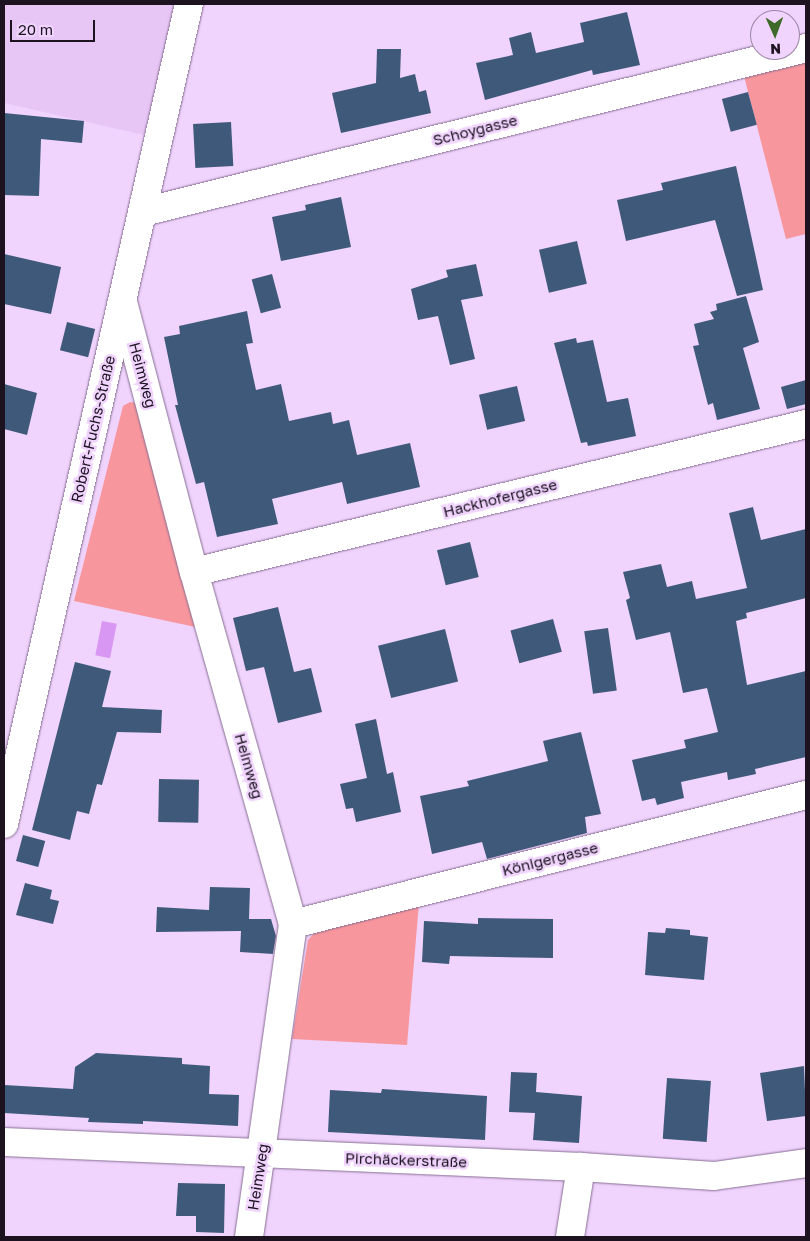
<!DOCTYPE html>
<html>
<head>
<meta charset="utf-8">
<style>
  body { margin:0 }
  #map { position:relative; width:810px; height:1241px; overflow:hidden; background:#f0d4fd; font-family:"Golos Text",sans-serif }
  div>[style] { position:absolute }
  .built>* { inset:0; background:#e7c6f5 }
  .green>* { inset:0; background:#f8969d }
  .water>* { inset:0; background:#d897f3; transform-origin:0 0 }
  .building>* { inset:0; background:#3f597a; transform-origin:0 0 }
  .roads { filter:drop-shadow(0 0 1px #876e92) drop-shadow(0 0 1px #876e92) }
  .minor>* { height:28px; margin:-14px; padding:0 14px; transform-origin:14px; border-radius:14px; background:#fff }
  span { translate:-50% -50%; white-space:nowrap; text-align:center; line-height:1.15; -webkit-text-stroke:5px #f0d4fd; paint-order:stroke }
  .street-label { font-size:15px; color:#1c1220 }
  .frame { position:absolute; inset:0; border:5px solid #1c1220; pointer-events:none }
  .north { position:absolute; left:750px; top:10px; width:50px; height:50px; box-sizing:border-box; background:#f0d4fd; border:1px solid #9b86a5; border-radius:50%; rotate:178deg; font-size:14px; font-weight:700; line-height:20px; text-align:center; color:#1c1220 }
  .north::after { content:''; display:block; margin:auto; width:18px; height:22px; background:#3e6926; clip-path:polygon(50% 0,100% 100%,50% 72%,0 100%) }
  .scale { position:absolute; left:10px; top:20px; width:85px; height:22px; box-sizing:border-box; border:2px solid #1c1220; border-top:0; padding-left:6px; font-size:15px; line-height:18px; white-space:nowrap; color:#1c1220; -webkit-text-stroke:4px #f0d4fd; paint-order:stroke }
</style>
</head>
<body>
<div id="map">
  <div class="built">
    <i style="clip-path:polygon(4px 4px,177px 4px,144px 135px,4px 103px)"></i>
  </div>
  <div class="green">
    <i style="clip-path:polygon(806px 61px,806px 234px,786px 239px,744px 76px)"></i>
    <i style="clip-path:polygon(130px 402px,137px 403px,200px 628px,74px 601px,123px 406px)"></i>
    <i style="clip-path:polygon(419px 903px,407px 1045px,292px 1039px,308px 940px,319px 928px)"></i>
  </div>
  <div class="water">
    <i style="left:102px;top:621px;width:15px;height:35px;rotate:11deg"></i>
  </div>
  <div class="building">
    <i style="clip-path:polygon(627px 12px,640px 65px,593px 75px,592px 70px,485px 100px,476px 63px,513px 55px,509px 38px,531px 32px,536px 53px,584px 42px,580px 23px)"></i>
    <i style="clip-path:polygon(377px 49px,401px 49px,400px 78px,415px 74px,419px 92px,426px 90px,431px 113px,341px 133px,332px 93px,376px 83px)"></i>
    <i style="left:748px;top:92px;width:34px;height:27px;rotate:75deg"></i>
    <i style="clip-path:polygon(4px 113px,84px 121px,82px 143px,41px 139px,39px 196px,4px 195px)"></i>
    <i style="left:231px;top:122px;width:44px;height:38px;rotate:87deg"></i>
    <i style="clip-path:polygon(736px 166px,763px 290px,737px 296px,715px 220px,626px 241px,617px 200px,663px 190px,661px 183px)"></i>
    <i style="clip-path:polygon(341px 197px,351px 247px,281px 261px,272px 217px,306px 210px,305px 205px)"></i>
    <i style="left:577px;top:241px;width:44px;height:39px;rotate:77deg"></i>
    <i style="clip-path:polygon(4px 254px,61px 267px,51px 314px,4px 304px)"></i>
    <i style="clip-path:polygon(476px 264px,483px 296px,461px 300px,475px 359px,450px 365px,438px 316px,418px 320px,411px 289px,448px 277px,446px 270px)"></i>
    <i style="left:272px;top:274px;width:35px;height:21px;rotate:75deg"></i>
    <i style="clip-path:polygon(746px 296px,759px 342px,743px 348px,760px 409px,717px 420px,713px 403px,708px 405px,693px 346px,699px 345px,694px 324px,714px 319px,710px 312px,717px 310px,716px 304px)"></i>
    <i style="clip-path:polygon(247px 311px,253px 343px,246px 344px,256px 390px,281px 384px,289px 421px,331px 412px,333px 424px,349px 420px,357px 455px,410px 443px,420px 487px,347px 504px,342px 482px,272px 499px,278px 524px,217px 537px,204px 482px,196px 484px,175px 405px,178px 405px,164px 337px,180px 334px,179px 326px)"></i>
    <i style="left:67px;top:322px;width:29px;height:29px;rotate:14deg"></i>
    <i style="clip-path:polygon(576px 338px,577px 343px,593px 340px,607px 402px,628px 398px,636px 436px,588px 446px,587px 442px,581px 443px,554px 343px)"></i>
    <i style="clip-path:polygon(806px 380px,806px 404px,787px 409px,781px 387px)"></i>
    <i style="clip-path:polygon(4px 384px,37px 393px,27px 435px,4px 429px)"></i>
    <i style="left:517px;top:386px;width:36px;height:39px;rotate:77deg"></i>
    <i style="clip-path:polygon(753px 507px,761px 540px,806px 529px,806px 598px,746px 613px,747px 618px,736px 621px,747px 685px,806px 671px,806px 757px,755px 769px,756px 774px,728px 780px,727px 772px,681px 782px,684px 798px,657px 805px,655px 798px,642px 801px,632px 760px,686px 748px,684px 740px,718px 732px,707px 688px,683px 693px,670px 632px,636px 640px,626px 600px,630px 598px,623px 572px,661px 564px,667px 587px,692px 581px,696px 599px,747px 588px,729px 513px)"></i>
    <i style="left:470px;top:542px;width:36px;height:34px;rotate:76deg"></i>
    <i style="clip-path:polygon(278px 607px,294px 672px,311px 668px,322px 712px,278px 723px,264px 667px,246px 671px,233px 618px)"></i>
    <i style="left:553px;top:619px;width:34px;height:44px;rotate:75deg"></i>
    <i style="left:608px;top:628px;width:63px;height:24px;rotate:82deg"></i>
    <i style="left:445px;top:629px;width:54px;height:69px;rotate:76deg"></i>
    <i style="clip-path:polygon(75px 662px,111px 671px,102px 707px,162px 710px,161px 733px,117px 732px,102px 785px,97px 784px,89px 814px,77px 811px,70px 840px,32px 830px)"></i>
    <i style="clip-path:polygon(376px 719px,387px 774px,393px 772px,401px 812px,356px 822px,353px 808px,346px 809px,340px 784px,367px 778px,355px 724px)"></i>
    <i style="clip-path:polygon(581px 732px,601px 814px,585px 817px,587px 833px,487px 859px,482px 842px,432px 854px,420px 796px,469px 786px,467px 781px,548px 761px,543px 741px)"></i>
    <i style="left:159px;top:779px;width:40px;height:43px;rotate:1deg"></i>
    <i style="left:23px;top:835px;width:23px;height:27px;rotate:15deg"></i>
    <i style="clip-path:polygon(25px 883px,52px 890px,50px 899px,59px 901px,53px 924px,16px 915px)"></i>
    <i style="clip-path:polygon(210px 887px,250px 888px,249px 919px,271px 919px,276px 936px,273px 954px,240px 952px,241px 931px,156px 932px,157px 907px,209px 910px)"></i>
    <i style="clip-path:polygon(478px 918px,553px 919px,553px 958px,450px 956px,449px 964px,422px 962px,424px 921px,478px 924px)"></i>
    <i style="clip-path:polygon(666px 928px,690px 930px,690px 935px,708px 937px,704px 980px,645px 975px,648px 932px,665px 933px)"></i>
    <i style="clip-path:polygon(96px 1053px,182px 1058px,182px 1064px,210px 1066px,209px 1094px,239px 1095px,238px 1126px,143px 1121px,143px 1124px,88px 1122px,89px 1118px,4px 1113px,4px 1085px,73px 1089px,75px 1067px)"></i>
    <i style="clip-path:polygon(804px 1066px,806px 1116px,767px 1121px,760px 1073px)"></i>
    <i style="clip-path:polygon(511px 1072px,537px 1073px,536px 1092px,582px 1096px,579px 1143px,533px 1140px,535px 1113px,509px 1112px)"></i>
    <i style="left:667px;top:1078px;width:44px;height:61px;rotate:4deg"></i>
    <i style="clip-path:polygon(382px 1089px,487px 1096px,485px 1140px,328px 1132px,330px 1090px,381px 1093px)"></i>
    <i style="clip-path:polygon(178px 1183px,225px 1184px,224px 1233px,196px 1232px,196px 1216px,176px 1216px)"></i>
  </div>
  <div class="roads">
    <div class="minor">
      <i style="left:143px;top:212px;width:683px;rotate:-13.89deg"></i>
      <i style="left:123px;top:302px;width:279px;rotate:75.3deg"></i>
      <i style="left:194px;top:572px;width:366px;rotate:74.3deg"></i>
      <i style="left:293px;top:924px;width:316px;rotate:98deg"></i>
      <i style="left:194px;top:572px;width:630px;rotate:-13.59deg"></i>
      <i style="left:4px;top:824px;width:841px;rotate:-77.29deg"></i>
      <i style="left:293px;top:924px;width:529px;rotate:-14.12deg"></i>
      <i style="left:4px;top:1142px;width:578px;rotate:2.48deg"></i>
      <i style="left:581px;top:1167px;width:133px;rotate:3.9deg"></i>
      <i style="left:714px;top:1176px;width:93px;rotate:-8deg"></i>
      <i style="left:570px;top:1237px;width:71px;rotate:-81.1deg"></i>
    </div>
  </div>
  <div class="street-label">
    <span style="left:475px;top:130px;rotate:-14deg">Schoygasse</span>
    <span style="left:143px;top:375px;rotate:75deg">Heimweg</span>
    <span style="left:93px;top:429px;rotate:-77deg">Robert-Fuchs-Straße</span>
    <span style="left:500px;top:498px;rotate:-14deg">Hackhofergasse</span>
    <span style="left:249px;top:766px;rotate:74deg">Heimweg</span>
    <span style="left:550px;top:859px;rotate:-14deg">Königergasse</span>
    <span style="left:406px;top:1160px;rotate:2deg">Pirchäckerstraße</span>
    <span style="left:258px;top:1177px;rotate:-81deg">Heimweg</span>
  </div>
  <div class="frame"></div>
  <div class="north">N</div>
  <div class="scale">20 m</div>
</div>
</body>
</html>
